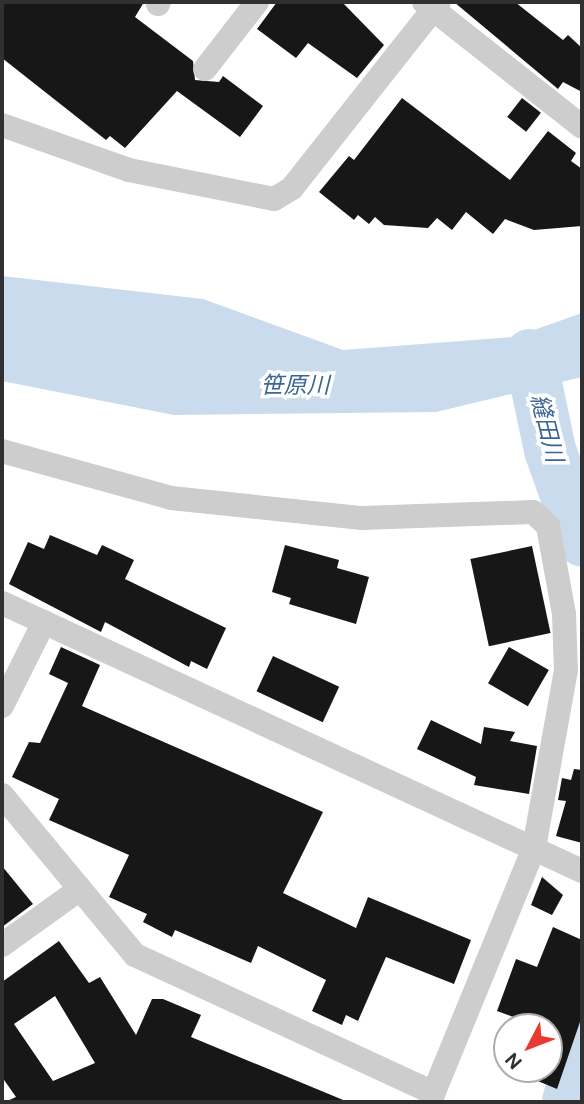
<!DOCTYPE html>
<html>
<head>
<meta charset="utf-8">
<style>
  body { margin:0 }
  #map { position:relative; width:584px; height:1104px; overflow:hidden; background:#fff; font-family:"DM Sans","Noto Sans JP",sans-serif }
  div>[style] { position:absolute }
  .water>* { inset:0; background:#cadbed }
  .river>* { height:52px; margin:-26px; padding:0 26px; transform-origin:26px; border-radius:26px; background:#cadbed }
  .building>* { inset:0; background:#171717; transform-origin:0 0 }
  .street>* { height:24px; margin:-12px; padding:0 12px; transform-origin:12px; border-radius:12px; background:#cdcdcd }
  span { translate:-50% -50%; white-space:nowrap; text-align:center; line-height:1.15; -webkit-text-stroke:7px #fff; paint-order:stroke }
  .water-label { font-size:23px; color:#3c6794; font-style:italic }
  .frame { position:absolute; inset:0; border:4px solid #303030; pointer-events:none }
  .north { position:absolute; left:493px; top:1013px; width:70px; height:70px; box-sizing:border-box; background:#fff; border:2px solid #acacac; border-radius:50%; rotate:228deg; font-size:19px; font-weight:700; line-height:28px; text-align:center; color:#303030 }
  .north::after { content:''; display:block; margin:auto; width:24px; height:32px; background:#e83a31; clip-path:polygon(50% 0,100% 100%,50% 72%,0 100%) }
</style>
</head>
<body>
<div id="map">
  <div class="water">
    <i style="clip-path:polygon(2px 276px,203px 299px,343px 350px,514px 337px,582px 313px,582px 377px,436px 412px,174px 415px,2px 381px)"></i>
  </div>
  <div class="river">
    <i style="left:530px;top:355px;width:97px;rotate:78.1deg"></i>
    <i style="left:550px;top:450px;width:96px;rotate:70.4deg"></i>
    <i style="left:568px;top:1102px;width:57px;rotate:-75.7deg"></i>
  </div>
  <div class="building">
    <i style="clip-path:polygon(2px 2px,144px 2px,135px 17px,193px 61px,195px 80px,219px 82px,223px 76px,263px 106px,240px 137px,177px 91px,125px 148px,110px 136px,106px 140px,2px 58px)"></i>
    <i style="clip-path:polygon(277px 2px,342px 2px,384px 45px,357px 78px,308px 43px,296px 58px,257px 29px)"></i>
    <i style="clip-path:polygon(454px 2px,515px 2px,563px 40px,568px 35px,582px 48px,582px 92px,563px 82px,558px 89px)"></i>
    <i style="clip-path:polygon(402px 98px,510px 180px,548px 131px,576px 153px,571px 161px,582px 169px,582px 226px,534px 230px,505px 219px,493px 234px,466px 212px,452px 230px,437px 218px,428px 228px,384px 225px,375px 217px,369px 224px,358px 215px,354px 220px,319px 192px,349px 156px,354px 160px)"></i>
    <i style="left:522px;top:98px;width:24px;height:24px;rotate:38deg"></i>
    <i style="clip-path:polygon(50px 535px,97px 555px,102px 545px,134px 560px,125px 579px,226px 628px,207px 669px,191px 661px,189px 667px,105px 622px,101px 632px,9px 584px,28px 542px,44px 549px)"></i>
    <i style="clip-path:polygon(285px 545px,339px 560px,337px 568px,369px 577px,356px 624px,289px 604px,291px 598px,272px 592px)"></i>
    <i style="left:532px;top:546px;width:89px;height:63px;rotate:78deg"></i>
    <i style="clip-path:polygon(61px 647px,100px 665px,82px 706px,323px 812px,283px 893px,356px 928px,368px 897px,471px 940px,454px 984px,386px 957px,358px 1021px,346px 1015px,342px 1025px,312px 1011px,326px 980px,258px 946px,251px 963px,175px 930px,172px 937px,143px 922px,147px 914px,109px 897px,129px 855px,49px 820px,59px 799px,12px 777px,29px 742px,40px 743px,68px 683px,49px 674px)"></i>
    <i style="left:509px;top:647px;width:46px;height:42px;rotate:30deg"></i>
    <i style="left:273px;top:656px;width:73px;height:39px;rotate:25deg"></i>
    <i style="clip-path:polygon(431px 720px,481px 744px,484px 727px,515px 732px,510px 741px,537px 746px,529px 794px,474px 785px,476px 777px,417px 749px)"></i>
    <i style="clip-path:polygon(574px 769px,582px 770px,582px 843px,556px 836px,566px 801px,558px 800px,562px 778px,571px 780px)"></i>
    <i style="clip-path:polygon(2px 866px,33px 904px,2px 927px)"></i>
    <i style="clip-path:polygon(542px 877px,563px 895px,552px 915px,531px 905px)"></i>
    <i style="clip-path:polygon(553px 927px,582px 940px,582px 1016px,557px 1089px,509px 1069px,549px 1069px,549px 1027px,512px 1027px,516px 1018px,497px 1011px,516px 959px,537px 967px)"></i>
    <i style="clip-path:polygon(evenodd,59px 941px,89px 983px,100px 977px,136px 1035px,152px 999px,163px 999px,201px 1015px,191px 1037px,348px 1102px,5px 1102px,16px 1097px,2px 1077px,2px 982px,59px 941px,55px 996px,95px 1063px,53px 1081px,14px 1024px,55px 996px)"></i>
  </div>
  <div class="street">
    <i style="left:424px;top:2px;width:201px;rotate:38.3deg"></i>
    <i style="left:158px;top:4px;width:2px;rotate:-63deg"></i>
    <i style="left:205px;top:69px;width:85px;rotate:-52.2deg"></i>
    <i style="left:2px;top:125px;width:135px;rotate:19.5deg"></i>
    <i style="left:129px;top:170px;width:148px;rotate:11.3deg"></i>
    <i style="left:274px;top:199px;width:21px;rotate:-31deg"></i>
    <i style="left:292px;top:188px;width:237px;rotate:-51.7deg"></i>
    <i style="left:2px;top:451px;width:175px;rotate:15.5deg"></i>
    <i style="left:171px;top:498px;width:192px;rotate:6deg"></i>
    <i style="left:362px;top:518px;width:171px;rotate:-2deg"></i>
    <i style="left:533px;top:512px;width:21px;rotate:43deg"></i>
    <i style="left:548px;top:526px;width:89px;rotate:79.7deg"></i>
    <i style="left:564px;top:614px;width:56px;rotate:88deg"></i>
    <i style="left:566px;top:670px;width:181px;rotate:100.2deg"></i>
    <i style="left:534px;top:848px;width:274px;rotate:112.3deg"></i>
    <i style="left:2px;top:603px;width:639px;rotate:24.8deg"></i>
    <i style="left:2px;top:706px;width:94px;rotate:-63.4deg"></i>
    <i style="left:2px;top:795px;width:208px;rotate:50.3deg"></i>
    <i style="left:135px;top:955px;width:329px;rotate:24.8deg"></i>
    <i style="left:2px;top:945px;width:96px;rotate:-35.7deg"></i>
  </div>
  <div class="water-label">
    <span style="left:295px;top:385px">笹原川</span>
    <span style="left:547px;top:428px;rotate:76deg">縫田川</span>
  </div>
  <div class="frame"></div>
  <div class="north">N</div>
</div>
</body>
</html>
